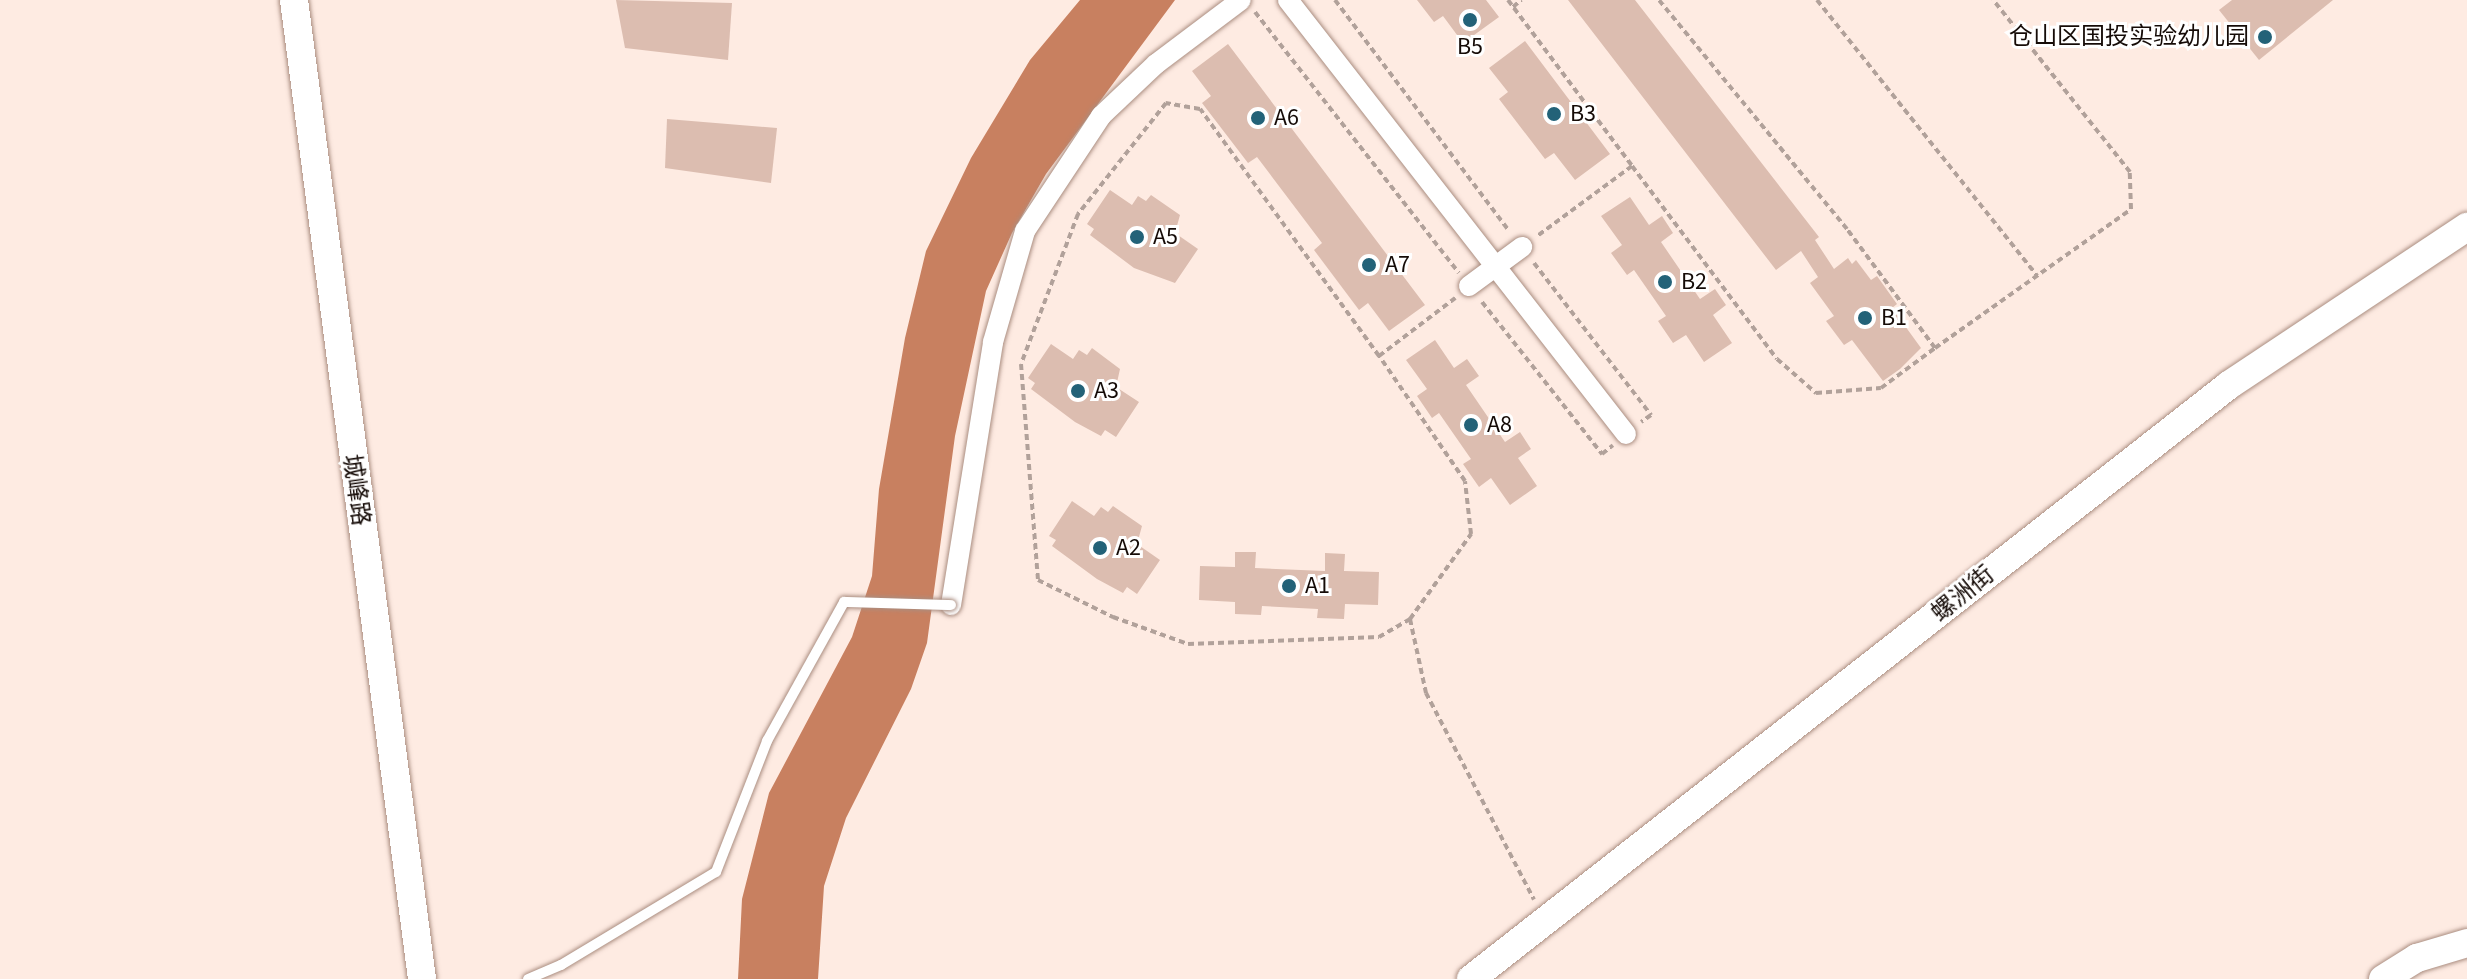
<!DOCTYPE html>
<html>
<head>
<meta charset="utf-8">
<style>
  body { margin:0 }
  #map { position:relative; width:2467px; height:979px; overflow:hidden; background:#feebe2; font-family:"Source Sans 3","Noto Sans SC",sans-serif }
  div>[style] { position:absolute }
  .water>* { inset:0; background:#c88060 }
  .building>* { inset:0; background:#dcbdb0 }
  .path>* { height:4px; margin-top:-2px; transform-origin:0; background:repeating-linear-gradient(90deg,#b1a19a 0 6px,transparent 0 10px) }
  .roads { filter:drop-shadow(0 0 2px #aa8d80) drop-shadow(0 0 2px #aa8d80) }
  .street>* { height:20px; margin:-10px; padding:0 10px; transform-origin:10px; border-radius:10px; background:#fff }
  .secondary>* { height:28px; margin:-14px; padding:0 14px; transform-origin:14px; border-radius:14px; background:#fff }
  .bridges { filter:drop-shadow(0 0 2px #aa8d80) drop-shadow(0 0 2px #aa8d80) }
  .lane-bridge>* { height:10px; margin:-5px; padding:0 5px; transform-origin:5px; border-radius:5px; background:#fff }
  .dots>* { width:22px; height:22px; translate:-50% -50%; box-sizing:border-box; border:4px solid #fff; border-radius:50% }
  span { translate:-50% -50%; white-space:nowrap; text-align:center; line-height:1.15; -webkit-text-stroke:6px #fff; paint-order:stroke }
  .poi-label { font-size:24px; color:#150b07 }
  .right { translate:-100% -50%; text-align:right }
  .left { translate:0 -50%; text-align:left }
  .street-label { font-size:24px; color:#150b07 }
</style>
</head>
<body>
<div id="map">
  <div class="water">
    <i style="clip-path:polygon(1080px 0,1175px 0,1046px 174px,1012px 233px,986px 291px,955px 436px,927px 643px,911px 689px,846px 818px,824px 886px,818px 979px,738px 979px,742px 899px,769px 793px,852px 637px,872px 576px,879px 489px,905px 338px,926px 251px,971px 158px,1030px 60px)"></i>
  </div>
  <div class="building">
    <i style="clip-path:polygon(616px 0,732px 3px,728px 60px,625px 48px)"></i>
    <i style="clip-path:polygon(1417px 0,1486px 0,1499px 17px,1463px 43px,1443px 16px,1434px 22px)"></i>
    <i style="clip-path:polygon(1568px 0,1635px 0,1819px 237px,1815px 240px,1834px 269px,1848px 258px,1852px 264px,1856px 260px,1871px 280px,1877px 276px,1897px 304px,1892px 308px,1921px 348px,1900px 369px,1883px 381px,1852px 340px,1844px 345px,1826px 321px,1834px 316px,1810px 283px,1818px 277px,1801px 251px,1776px 270px)"></i>
    <i style="clip-path:polygon(2232px 0,2333px 0,2259px 60px,2219px 10px)"></i>
    <i style="clip-path:polygon(1525px 41px,1610px 154px,1575px 180px,1554px 153px,1545px 159px,1499px 99px,1508px 92px,1489px 68px)"></i>
    <i style="clip-path:polygon(1228px 44px,1425px 305px,1389px 331px,1368px 303px,1359px 310px,1314px 250px,1322px 243px,1257px 157px,1248px 163px,1202px 103px,1211px 96px,1192px 71px)"></i>
    <i style="clip-path:polygon(667px 119px,777px 128px,771px 183px,665px 168px)"></i>
    <i style="clip-path:polygon(1110px 190px,1132px 205px,1138px 196px,1146px 201px,1151px 195px,1180px 215px,1175px 233px,1198px 249px,1175px 283px,1134px 268px,1090px 235px,1094px 229px,1087px 224px)"></i>
    <i style="clip-path:polygon(1630px 197px,1649px 225px,1662px 216px,1673px 233px,1661px 242px,1700px 299px,1715px 289px,1726px 305px,1713px 315px,1732px 343px,1704px 362px,1686px 335px,1673px 343px,1658px 321px,1666px 316px,1634px 270px,1627px 275px,1611px 253px,1622px 245px,1601px 216px)"></i>
    <i style="clip-path:polygon(1435px 340px,1454px 368px,1467px 359px,1479px 376px,1466px 385px,1505px 442px,1520px 432px,1531px 449px,1518px 458px,1537px 486px,1510px 505px,1491px 478px,1479px 487px,1463px 464px,1471px 459px,1439px 413px,1432px 418px,1417px 396px,1427px 389px,1406px 360px)"></i>
    <i style="clip-path:polygon(1051px 344px,1073px 359px,1079px 350px,1087px 355px,1092px 348px,1120px 369px,1116px 387px,1139px 402px,1116px 437px,1105px 430px,1101px 436px,1075px 422px,1031px 389px,1035px 383px,1028px 378px)"></i>
    <i style="clip-path:polygon(1072px 501px,1094px 516px,1101px 507px,1108px 512px,1113px 506px,1142px 526px,1137px 544px,1160px 560px,1137px 594px,1127px 587px,1123px 593px,1097px 579px,1052px 546px,1056px 540px,1049px 536px)"></i>
    <i style="clip-path:polygon(1235px 552px,1256px 552px,1255px 568px,1325px 571px,1325px 553px,1345px 554px,1344px 571px,1379px 572px,1378px 605px,1345px 604px,1344px 619px,1317px 618px,1318px 609px,1262px 606px,1261px 615px,1235px 614px,1235px 602px,1199px 600px,1200px 566px,1235px 567px)"></i>
  </div>
  <div class="path">
    <i style="left:1335px;top:0;width:289px;rotate:53deg"></i>
    <i style="left:1508px;top:0;width:207px;rotate:53.2deg"></i>
    <i style="left:1632px;top:166px;width:118px;rotate:143.6deg"></i>
    <i style="left:1817px;top:0;width:353px;rotate:51.4deg"></i>
    <i style="left:1513px;top:7px;width:11px;rotate:-41deg"></i>
    <i style="left:1255px;top:12px;width:331px;rotate:52deg"></i>
    <i style="left:1632px;top:166px;width:241px;rotate:53.1deg"></i>
    <i style="left:1777px;top:359px;width:52px;rotate:41.1deg"></i>
    <i style="left:1816px;top:393px;width:65px;rotate:-4.4deg"></i>
    <i style="left:1881px;top:388px;width:67px;rotate:-36.5deg"></i>
    <i style="left:1935px;top:348px;width:148px;rotate:-126.5deg"></i>
    <i style="left:1847px;top:229px;width:296px;rotate:-129.4deg"></i>
    <i style="left:1534px;top:263px;width:192px;rotate:52.4deg"></i>
    <i style="left:1651px;top:415px;width:12px;rotate:145deg"></i>
    <i style="left:1482px;top:302px;width:194px;rotate:51.7deg"></i>
    <i style="left:1602px;top:454px;width:14px;rotate:-39deg"></i>
    <i style="left:1935px;top:348px;width:240px;rotate:-35.3deg"></i>
    <i style="left:2131px;top:209px;width:37px;rotate:-92deg"></i>
    <i style="left:2130px;top:172px;width:220px;rotate:-128.5deg"></i>
    <i style="left:1379px;top:356px;width:305px;rotate:-125.9deg"></i>
    <i style="left:1200px;top:109px;width:35px;rotate:-170deg"></i>
    <i style="left:1166px;top:103px;width:142px;rotate:128.4deg"></i>
    <i style="left:1078px;top:214px;width:160px;rotate:110.8deg"></i>
    <i style="left:1021px;top:364px;width:217px;rotate:85.5deg"></i>
    <i style="left:1038px;top:580px;width:84px;rotate:26.3deg"></i>
    <i style="left:1113px;top:617px;width:80px;rotate:19.8deg"></i>
    <i style="left:1188px;top:644px;width:191px;rotate:-2.1deg"></i>
    <i style="left:1379px;top:637px;width:36px;rotate:-30deg"></i>
    <i style="left:1410px;top:619px;width:105px;rotate:-54.3deg"></i>
    <i style="left:1471px;top:534px;width:53px;rotate:-96.5deg"></i>
    <i style="left:1465px;top:481px;width:152px;rotate:-124.5deg"></i>
    <i style="left:1379px;top:356px;width:96px;rotate:-37.3deg"></i>
    <i style="left:1410px;top:619px;width:76px;rotate:77.8deg"></i>
    <i style="left:1426px;top:693px;width:233px;rotate:62.4deg"></i>
  </div>
  <div class="roads">
    <div class="street">
      <i style="left:1288px;top:0;width:550px;rotate:52.09deg"></i>
      <i style="left:1469px;top:286px;width:66px;rotate:-36.3deg"></i>
      <i style="left:951px;top:605px;width:266px;rotate:-80.9deg"></i>
      <i style="left:993px;top:342px;width:116px;rotate:-73.9deg"></i>
      <i style="left:1025px;top:231px;width:138px;rotate:-56.5deg"></i>
      <i style="left:1101px;top:116px;width:76px;rotate:-43.4deg"></i>
      <i style="left:1156px;top:64px;width:106px;rotate:-37deg"></i>
    </div>
    <div class="secondary">
      <i style="left:294px;top:0;width:987px;rotate:82.55deg"></i>
      <i style="left:1471px;top:979px;width:963px;rotate:-38.08deg"></i>
      <i style="left:2229px;top:385px;width:286px;rotate:-33.6deg"></i>
      <i style="left:2383px;top:979px;width:40px;rotate:-32deg"></i>
      <i style="left:2417px;top:958px;width:52px;rotate:-16.7deg"></i>
    </div>
  </div>
  <div class="bridges">
    <div class="lane-bridge">
      <i style="left:528px;top:979px;width:36px;rotate:-23deg"></i>
      <i style="left:561px;top:965px;width:181px;rotate:-31deg"></i>
      <i style="left:716px;top:872px;width:141px;rotate:-68.7deg"></i>
      <i style="left:767px;top:741px;width:159px;rotate:-61deg"></i>
      <i style="left:844px;top:602px;width:107px;rotate:1.6deg"></i>
    </div>
  </div>
  <div class="dots">
    <i style="left:1470px;top:20px;background:#236278"></i>
    <i style="left:2265px;top:37px;background:#236278"></i>
    <i style="left:1554px;top:114px;background:#236278"></i>
    <i style="left:1258px;top:118px;background:#236278"></i>
    <i style="left:1137px;top:237px;background:#236278"></i>
    <i style="left:1369px;top:265px;background:#236278"></i>
    <i style="left:1665px;top:282px;background:#236278"></i>
    <i style="left:1865px;top:318px;background:#236278"></i>
    <i style="left:1078px;top:391px;background:#236278"></i>
    <i style="left:1471px;top:425px;background:#236278"></i>
    <i style="left:1100px;top:548px;background:#236278"></i>
    <i style="left:1289px;top:586px;background:#236278"></i>
  </div>
  <div class="poi-label">
    <span class="right" style="left:2249px;top:37px">仓山区国投实验幼儿园</span>
    <span style="left:1470px;top:47px">B5</span>
    <span class="left" style="left:1570px;top:114px">B3</span>
    <span class="left" style="left:1274px;top:118px">A6</span>
    <span class="left" style="left:1153px;top:237px">A5</span>
    <span class="left" style="left:1385px;top:265px">A7</span>
    <span class="left" style="left:1681px;top:282px">B2</span>
    <span class="left" style="left:1881px;top:318px">B1</span>
    <span class="left" style="left:1094px;top:391px">A3</span>
    <span class="left" style="left:1487px;top:425px">A8</span>
    <span class="left" style="left:1116px;top:548px">A2</span>
    <span class="left" style="left:1305px;top:586px">A1</span>
  </div>
  <div class="street-label">
    <span style="left:356px;top:490px;rotate:82deg">城峰路</span>
    <span style="left:1963px;top:594px;rotate:-39deg">螺洲街</span>
  </div>
</div>
</body>
</html>
